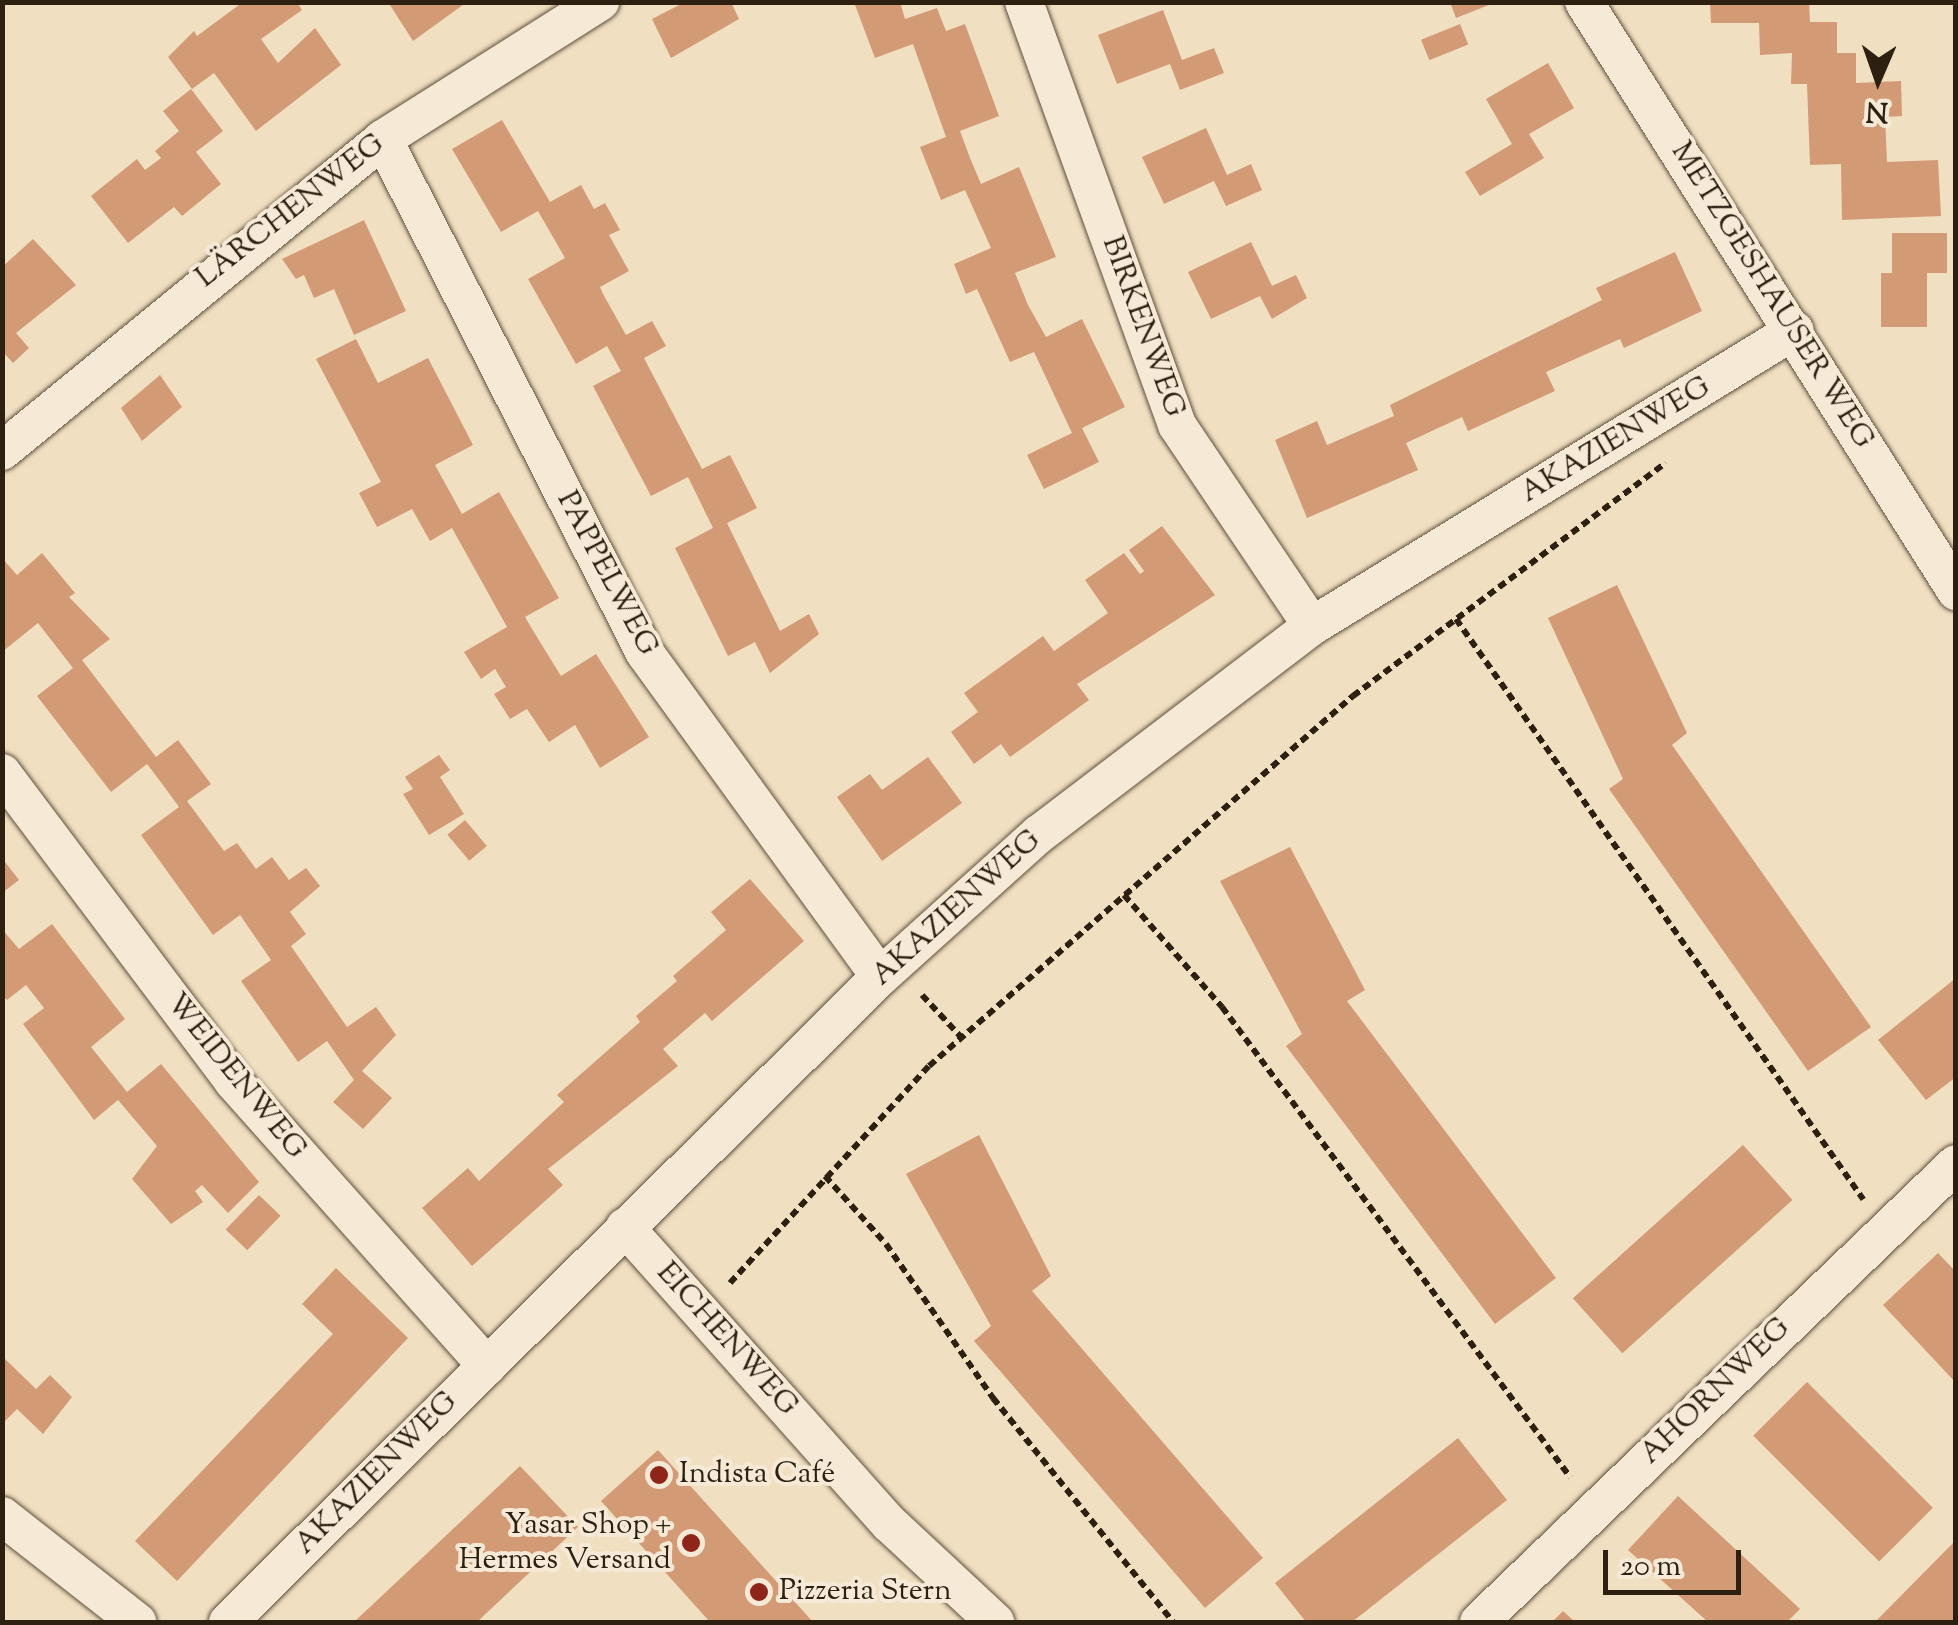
<!DOCTYPE html>
<html>
<head>
<meta charset="utf-8">
<style>
  body { margin:0 }
  #map { position:relative; width:1958px; height:1625px; overflow:hidden; background:#f1dfc1; font-family:"Sorts Mill Goudy",serif }
  div>[style] { position:absolute }
  .building>* { inset:0; background:#d29b76; transform-origin:0 0 }
  .path>* { height:6px; margin-top:-3px; transform-origin:0; background:repeating-linear-gradient(90deg,#2d2011 0 8px,transparent 0 13px) }
  .roads { filter:drop-shadow(0 0 2px #5e503d) drop-shadow(0 0 2px #5e503d) }
  .minor>* { height:38px; margin:-19px; padding:0 19px; transform-origin:19px; border-radius:19px; background:#f6ead7 }
  .dots>* { width:28px; height:28px; translate:-50% -50%; box-sizing:border-box; border:5px solid #f6ead7; border-radius:50% }
  span { translate:-50% -50%; white-space:nowrap; text-align:center; line-height:1.15; -webkit-text-stroke:8px #f6ead7; paint-order:stroke }
  .street-label { font-size:30px; color:#2d2011 }
  .poi-label { font-size:30px; color:#2d2011 }
  .left { translate:0 -50%; text-align:left }
  .right { translate:-100% -50%; text-align:right }
  .frame { position:absolute; inset:0; border:5px solid #2d2011; pointer-events:none }
  .north { position:absolute; left:1828px; top:30px; width:100px; height:100px; -webkit-text-stroke:8px #f6ead7; paint-order:stroke; rotate:182deg; font-size:28px; font-weight:700; line-height:40px; text-align:center; color:#2d2011 }
  .north::after { content:''; display:block; margin:auto; width:35px; height:45px; background:#2d2011; clip-path:polygon(50% 0,100% 100%,50% 72%,0 100%) }
  .scale { position:absolute; left:1603px; top:1550px; width:138px; height:45px; box-sizing:border-box; border:5px solid #2d2011; border-top:0; padding-left:12px; font-size:30px; line-height:35px; white-space:nowrap; color:#2d2011; -webkit-text-stroke:8px #f6ead7; paint-order:stroke }
</style>
</head>
<body>
<div id="map">
  <div class="building">
    <i style="clip-path:polygon(243px 2px,297px 2px,302px 10px,261px 39px,278px 63px,315px 28px,341px 65px,256px 131px,214px 73px,192px 89px,168px 57px,194px 31px,197px 36px)"></i>
    <i style="clip-path:polygon(388px 2px,467px 2px,413px 41px)"></i>
    <i style="clip-path:polygon(685px 2px,731px 2px,739px 19px,671px 58px,652px 19px)"></i>
    <i style="clip-path:polygon(900px 2px,905px 19px,937px 8px,946px 31px,965px 24px,999px 116px,960px 131px,970px 158px,981px 184px,1019px 167px,1056px 257px,1015px 273px,1028px 305px,1046px 337px,1082px 319px,1125px 407px,1082px 428px,1099px 462px,1044px 489px,1027px 455px,1072px 433px,1034px 352px,1010px 362px,977px 289px,966px 294px,954px 264px,991px 248px,965px 190px,941px 200px,920px 147px,946px 137px,913px 44px,875px 58px,855px 5px)"></i>
    <i style="clip-path:polygon(1450px 2px,1494px 2px,1494px 3px,1456px 18px)"></i>
    <i style="clip-path:polygon(1710px 2px,1809px 2px,1810px 22px,1837px 22px,1837px 53px,1856px 53px,1856px 83px,1901px 81px,1902px 116px,1885px 117px,1887px 162px,1938px 160px,1941px 216px,1842px 220px,1841px 164px,1810px 165px,1807px 84px,1791px 84px,1792px 53px,1760px 55px,1759px 23px,1711px 23px)"></i>
    <i style="clip-path:polygon(1163px 10px,1182px 60px,1214px 48px,1224px 73px,1180px 90px,1170px 64px,1117px 84px,1098px 35px)"></i>
    <i style="left:1460px;top:24px;width:22px;height:42px;rotate:68deg"></i>
    <i style="clip-path:polygon(1548px 63px,1574px 108px,1529px 134px,1544px 158px,1480px 196px,1465px 172px,1512px 144px,1486px 99px)"></i>
    <i style="clip-path:polygon(191px 89px,223px 131px,196px 152px,221px 184px,182px 216px,174px 207px,128px 243px,91px 196px,137px 159px,145px 170px,161px 158px,155px 151px,179px 131px,163px 111px)"></i>
    <i style="clip-path:polygon(502px 120px,550px 202px,581px 185px,594px 209px,605px 203px,620px 230px,609px 235px,629px 271px,600px 287px,603px 294px,626px 335px,652px 321px,666px 346px,644px 358px,702px 469px,730px 455px,757px 508px,727px 523px,780px 631px,809px 614px,819px 634px,770px 673px,755px 642px,728px 656px,675px 548px,713px 528px,688px 477px,651px 496px,593px 386px,621px 371px,607px 346px,576px 364px,528px 279px,565px 258px,538px 211px,501px 232px,452px 149px)"></i>
    <i style="clip-path:polygon(1206px 128px,1227px 175px,1251px 164px,1262px 190px,1226px 206px,1214px 181px,1164px 204px,1142px 157px)"></i>
    <i style="clip-path:polygon(364px 220px,406px 311px,354px 335px,334px 289px,314px 298px,304px 275px,296px 279px,282px 259px)"></i>
    <i style="clip-path:polygon(1892px 233px,1947px 233px,1947px 273px,1927px 273px,1927px 327px,1881px 327px,1881px 273px,1892px 273px)"></i>
    <i style="clip-path:polygon(33px 239px,76px 285px,16px 333px,29px 348px,13px 363px,2px 351px,2px 267px)"></i>
    <i style="clip-path:polygon(1251px 242px,1272px 286px,1296px 275px,1307px 298px,1272px 319px,1260px 296px,1211px 319px,1188px 272px)"></i>
    <i style="clip-path:polygon(1675px 252px,1702px 311px,1624px 348px,1620px 339px,1546px 372px,1555px 391px,1468px 431px,1462px 417px,1406px 443px,1418px 470px,1307px 518px,1275px 440px,1317px 421px,1327px 445px,1394px 416px,1390px 405px,1602px 300px,1596px 288px)"></i>
    <i style="clip-path:polygon(356px 339px,378px 383px,428px 358px,473px 445px,435px 465px,462px 514px,499px 492px,559px 598px,525px 617px,540px 642px,561px 676px,596px 654px,649px 737px,600px 768px,575px 725px,549px 742px,527px 709px,510px 719px,494px 694px,506px 687px,495px 669px,481px 679px,464px 652px,507px 627px,452px 528px,430px 541px,412px 509px,377px 527px,359px 493px,381px 482px,316px 359px)"></i>
    <i style="clip-path:polygon(160px 375px,182px 407px,142px 441px,121px 408px)"></i>
    <i style="clip-path:polygon(1162px 526px,1215px 595px,1077px 684px,1089px 700px,1010px 757px,1001px 744px,974px 764px,951px 732px,978px 712px,964px 693px,1043px 636px,1054px 651px,1108px 613px,1085px 580px,1124px 553px,1140px 574px,1144px 571px,1129px 550px)"></i>
    <i style="clip-path:polygon(42px 553px,75px 593px,69px 597px,110px 639px,82px 660px,156px 757px,178px 740px,211px 784px,187px 801px,224px 851px,237px 843px,256px 869px,272px 857px,289px 880px,306px 868px,320px 886px,290px 912px,306px 934px,291px 946px,347px 1027px,376px 1007px,396px 1035px,362px 1071px,392px 1098px,363px 1129px,333px 1102px,354px 1080px,327px 1041px,298px 1062px,241px 981px,271px 960px,240px 915px,213px 935px,141px 835px,179px 807px,163px 785px,147px 764px,111px 792px,37px 696px,73px 668px,38px 623px,2px 652px,2px 558px,17px 575px)"></i>
    <i style="clip-path:polygon(1617px 585px,1687px 733px,1672px 745px,1871px 1027px,1808px 1071px,1609px 789px,1623px 779px,1548px 618px)"></i>
    <i style="clip-path:polygon(439px 755px,450px 770px,440px 777px,464px 814px,429px 835px,403px 794px,413px 789px,405px 777px)"></i>
    <i style="clip-path:polygon(928px 757px,962px 803px,882px 861px,837px 797px,870px 774px,882px 790px)"></i>
    <i style="left:465px;top:820px;width:34px;height:23px;rotate:50deg"></i>
    <i style="clip-path:polygon(1290px 847px,1365px 990px,1347px 1001px,1556px 1278px,1495px 1324px,1286px 1046px,1302px 1034px,1220px 881px)"></i>
    <i style="clip-path:polygon(2px 858px,19px 880px,2px 893px)"></i>
    <i style="clip-path:polygon(750px 879px,804px 941px,712px 1021px,705px 1013px,663px 1049px,678px 1066px,548px 1169px,563px 1185px,472px 1266px,422px 1208px,468px 1168px,479px 1181px,564px 1102px,557px 1095px,640px 1022px,636px 1016px,677px 981px,673px 976px,726px 930px,711px 912px)"></i>
    <i style="clip-path:polygon(52px 924px,125px 1019px,91px 1047px,127px 1092px,161px 1064px,259px 1182px,228px 1213px,202px 1185px,195px 1191px,203px 1202px,171px 1224px,132px 1179px,157px 1146px,118px 1100px,94px 1120px,23px 1024px,44px 1008px,26px 985px,7px 1000px,2px 995px,2px 929px,19px 949px)"></i>
    <i style="clip-path:polygon(1956px 978px,1956px 1077px,1926px 1100px,1878px 1040px)"></i>
    <i style="clip-path:polygon(979px 1135px,1051px 1276px,1032px 1291px,1263px 1558px,1205px 1608px,974px 1341px,991px 1326px,906px 1174px)"></i>
    <i style="left:1743px;top:1145px;width:74px;height:229px;rotate:48deg"></i>
    <i style="left:259px;top:1195px;width:30px;height:48px;rotate:44deg"></i>
    <i style="clip-path:polygon(1938px 1253px,1956px 1272px,1956px 1383px,1883px 1305px)"></i>
    <i style="clip-path:polygon(336px 1268px,408px 1338px,177px 1581px,135px 1541px,333px 1334px,302px 1304px)"></i>
    <i style="clip-path:polygon(2px 1356px,36px 1389px,50px 1375px,72px 1397px,43px 1434px,17px 1409px,2px 1424px)"></i>
    <i style="left:1807px;top:1382px;width:178px;height:76px;rotate:45deg"></i>
    <i style="clip-path:polygon(1458px 1438px,1507px 1500px,1352px 1622px,1306px 1622px,1275px 1583px)"></i>
    <i style="clip-path:polygon(658px 1450px,813px 1622px,710px 1622px,601px 1501px)"></i>
    <i style="clip-path:polygon(520px 1466px,578px 1527px,477px 1622px,354px 1622px)"></i>
    <i style="clip-path:polygon(1678px 1496px,1800px 1609px,1787px 1622px,1708px 1622px,1628px 1550px)"></i>
    <i style="clip-path:polygon(1956px 1540px,1956px 1622px,1875px 1622px)"></i>
    <i style="clip-path:polygon(1563px 1611px,1575px 1622px,1552px 1622px)"></i>
  </div>
  <div class="path">
    <i style="left:1456px;top:619px;width:709px;rotate:54.94deg"></i>
    <i style="left:1124px;top:895px;width:149px;rotate:48.8deg"></i>
    <i style="left:1222px;top:1007px;width:585px;rotate:53.48deg"></i>
    <i style="left:922px;top:995px;width:59px;rotate:47.1deg"></i>
    <i style="left:825px;top:1176px;width:91px;rotate:48.1deg"></i>
    <i style="left:886px;top:1244px;width:188px;rotate:55.2deg"></i>
    <i style="left:993px;top:1398px;width:287px;rotate:51.2deg"></i>
    <i style="left:730px;top:1283px;width:294px;rotate:-47.5deg"></i>
    <i style="left:929px;top:1066px;width:563px;rotate:-41.11deg"></i>
    <i style="left:1353px;top:696px;width:390px;rotate:-36.7deg"></i>
  </div>
  <div class="roads">
    <div class="minor">
      <i style="left:1024px;top:2px;width:450px;rotate:70.1deg"></i>
      <i style="left:1177px;top:425px;width:242px;rotate:56.1deg"></i>
      <i style="left:1584px;top:2px;width:697px;rotate:57.72deg"></i>
      <i style="left:383px;top:139px;width:577px;rotate:62.99deg"></i>
      <i style="left:645px;top:653px;width:400px;rotate:54deg"></i>
      <i style="left:2px;top:451px;width:492px;rotate:-39.3deg"></i>
      <i style="left:383px;top:139px;width:257px;rotate:-32.3deg"></i>
      <i style="left:2px;top:773px;width:385px;rotate:53.1deg"></i>
      <i style="left:233px;top:1081px;width:382px;rotate:48.3deg"></i>
      <i style="left:625px;top:1227px;width:398px;rotate:48.3deg"></i>
      <i style="left:890px;top:1524px;width:144px;rotate:43deg"></i>
      <i style="left:2px;top:1516px;width:172px;rotate:38.1deg"></i>
      <i style="left:228px;top:1622px;width:917px;rotate:-44.69deg"></i>
      <i style="left:880px;top:977px;width:214px;rotate:-42deg"></i>
      <i style="left:1039px;top:834px;width:343px;rotate:-37.3deg"></i>
      <i style="left:1312px;top:626px;width:566px;rotate:-31.5deg"></i>
      <i style="left:1479px;top:1622px;width:661px;rotate:-43.84deg"></i>
    </div>
  </div>
  <div class="dots">
    <i style="left:659px;top:1475px;background:#8f2418"></i>
    <i style="left:691px;top:1543px;background:#8f2418"></i>
    <i style="left:759px;top:1592px;background:#8f2418"></i>
  </div>
  <div class="street-label">
    <span style="left:291px;top:212px;rotate:-38deg">LÄRCHENWEG</span>
    <span style="left:1771px;top:296px;rotate:58deg">METZGESHAUSER WEG</span>
    <span style="left:1142px;top:327px;rotate:70deg">BIRKENWEG</span>
    <span style="left:1616px;top:441px;rotate:-31deg">AKAZIENWEG</span>
    <span style="left:606px;top:574px;rotate:62deg">PAPPELWEG</span>
    <span style="left:957px;top:909px;rotate:-42deg">AKAZIENWEG</span>
    <span style="left:235px;top:1077px;rotate:51deg">WEIDENWEG</span>
    <span style="left:726px;top:1340px;rotate:48deg">EICHENWEG</span>
    <span style="left:1716px;top:1392px;rotate:-44deg">AHORNWEG</span>
    <span style="left:377px;top:1474px;rotate:-45deg">AKAZIENWEG</span>
  </div>
  <div class="poi-label">
    <span class="left" style="left:679px;top:1475px">Indista Café</span>
    <span class="right" style="left:671px;top:1543px">Yasar Shop +<br>Hermes Versand</span>
    <span class="left" style="left:779px;top:1592px">Pizzeria Stern</span>
  </div>
  <div class="frame"></div>
  <div class="north">N</div>
  <div class="scale">20 m</div>
</div>
</body>
</html>
